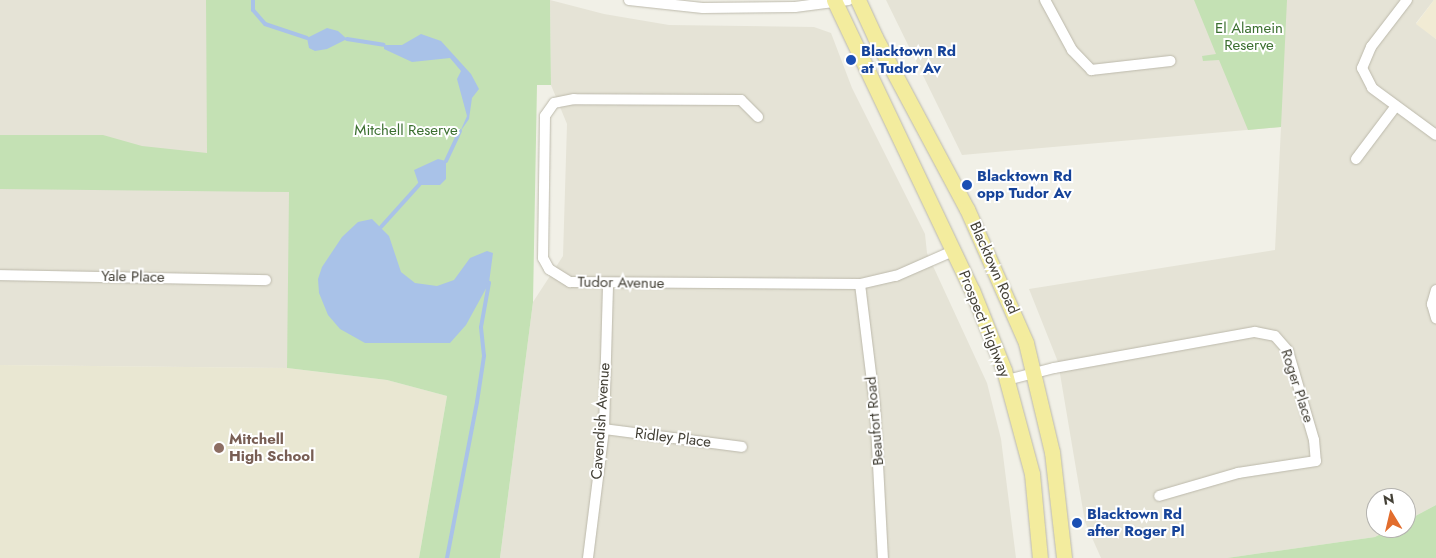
<!DOCTYPE html>
<html>
<head>
<meta charset="utf-8">
<style>
  body { margin:0 }
  #map { position:relative; width:1436px; height:558px; overflow:hidden; background:#f1f0e7; font-family:Jost,sans-serif }
  div>[style] { position:absolute }
  .residential>* { inset:0; background:#e5e3d6 }
  .commercial>* { inset:0; background:#f1ebd4 }
  .education>* { inset:0; background:#e9e7d2 }
  .green>* { inset:0; background:#c4e1b4 }
  .water>* { inset:0; background:#a9c2e8 }
  .stream>* { height:4px; margin:-2px; padding:0 2px; transform-origin:2px; border-radius:2px; background:#a9c2e8 }
  .roads { filter:drop-shadow(0 0 1px #bcb9ab) drop-shadow(0 0 1px #bcb9ab) }
  .street>* { height:10px; margin:-5px; padding:0 5px; transform-origin:5px; border-radius:5px; background:#fff }
  .primary>* { height:15px; margin:-7.5px; padding:0 7.5px; transform-origin:7.5px; border-radius:7.5px; background:#f3ec9e }
  .dots>* { width:14px; height:14px; translate:-50% -50%; box-sizing:border-box; border:2px solid #fff; border-radius:50% }
  span { translate:-50% -50%; white-space:nowrap; text-align:center; line-height:1.15; -webkit-text-stroke:4px #fff; paint-order:stroke }
  .park-label { font-size:15px; color:#3b6f30 }
  .transit-label { font-size:15px; color:#164399; font-weight:700 }
  .left { translate:0 -50%; text-align:left }
  .street-label { font-size:15px; color:#444137 }
  .education-label { font-size:15px; color:#785e54; font-weight:700 }
  .north { position:absolute; left:1366px; top:488px; width:50px; height:50px; box-sizing:border-box; background:#fff; border:1px solid #b4b3af; border-radius:50%; rotate:351deg; font-size:14px; font-weight:700; line-height:20px; text-align:center; color:#444137 }
  .north::after { content:''; display:block; margin:auto; width:18px; height:22px; background:#e26d2d; clip-path:polygon(50% 0,100% 100%,50% 72%,0 100%) }
</style>
</head>
<body>
<div id="map">
  <div class="residential">
    <i style="clip-path:polygon(0 0,208px 0,293px 180px,287px 368px,0 365px)"></i>
    <i style="clip-path:polygon(550px 0,604px 14px,669px 25px,814px 27px,831px 33px,852px 88px,925px 234px,927px 253px,987px 383px,1001px 439px,1016px 558px,500px 558px,533px 302px,563px 256px,567px 124px,551px 85px)"></i>
    <i style="clip-path:polygon(886px 0,1434px 0,1416px 23px,1436px 39px,1436px 505px,1406px 521px,1406px 498px,1376px 498px,1376px 528px,1392px 528px,1375px 537px,1227px 558px,1101px 558px,1085px 522px,1058px 362px,1029px 289px,1275px 250px,1281px 127px,962px 155px)"></i>
  </div>
  <div class="commercial">
    <i style="clip-path:polygon(1434px 0,1436px 0,1436px 39px,1416px 24px)"></i>
  </div>
  <div class="education">
    <i style="clip-path:polygon(0 365px,287px 368px,387px 380px,447px 396px,419px 558px,0 558px)"></i>
  </div>
  <div class="green">
    <i style="clip-path:polygon(206px 0,550px 0,551px 85px,537px 85px,533px 302px,500px 558px,419px 558px,447px 396px,387px 380px,287px 368px,289px 192px,0 189px,0 135px,103px 135px,142px 146px,207px 153px)"></i>
    <i style="clip-path:polygon(1194px 0,1287px 0,1281px 127px,1248px 130px,1219px 60px,1203px 61px,1202px 56px,1216px 54px)"></i>
    <i style="clip-path:polygon(1436px 505px,1436px 558px,1227px 558px,1375px 537px,1392px 528px,1406px 528px,1406px 521px)"></i>
  </div>
  <div class="water">
    <i style="clip-path:polygon(327px 28px,338px 31px,347px 39px,327px 49px,315px 51px,309px 48px,307px 38px)"></i>
    <i style="clip-path:polygon(421px 34px,441px 41px,471px 74px,479px 89px,472px 98px,469px 119px,460px 132px,467px 116px,457px 79px,461px 71px,450px 58px,412px 62px,384px 49px,384px 45px,402px 45px)"></i>
    <i style="clip-path:polygon(438px 159px,446px 161px,446px 179px,440px 185px,419px 185px,414px 170px)"></i>
    <i style="clip-path:polygon(372px 219px,389px 236px,401px 272px,415px 283px,437px 286px,454px 280px,470px 258px,487px 251px,493px 253px,489px 283px,466px 325px,450px 343px,365px 343px,340px 329px,328px 315px,319px 293px,318px 279px,322px 267px,342px 237px,358px 222px)"></i>
  </div>
  <div class="stream">
    <i style="left:253px;top:0;width:10px;rotate:90deg"></i>
    <i style="left:253px;top:10px;width:18px;rotate:49deg"></i>
    <i style="left:265px;top:24px;width:44px;rotate:18.4deg"></i>
    <i style="left:347px;top:39px;width:37px;rotate:9deg"></i>
    <i style="left:446px;top:161px;width:33px;rotate:-65deg"></i>
    <i style="left:381px;top:227px;width:57px;rotate:-47.9deg"></i>
    <i style="left:447px;top:558px;width:159px;rotate:-79.1deg"></i>
    <i style="left:477px;top:402px;width:47px;rotate:-81.3deg"></i>
    <i style="left:484px;top:356px;width:29px;rotate:-96deg"></i>
    <i style="left:481px;top:327px;width:45px;rotate:-79.7deg"></i>
  </div>
  <div class="roads">
    <div class="street">
      <i style="left:629px;top:0;width:74px;rotate:6.2deg"></i>
      <i style="left:703px;top:8px;width:92px;rotate:-0.6deg"></i>
      <i style="left:795px;top:7px;width:54px;rotate:-7.4deg"></i>
      <i style="left:1045px;top:0;width:57px;rotate:61.6deg"></i>
      <i style="left:1072px;top:50px;width:28px;rotate:46deg"></i>
      <i style="left:1091px;top:70px;width:80px;rotate:-6.5deg"></i>
      <i style="left:1407px;top:0;width:59px;rotate:127.5deg"></i>
      <i style="left:1371px;top:47px;width:23px;rotate:113deg"></i>
      <i style="left:1362px;top:68px;width:22px;rotate:63deg"></i>
      <i style="left:1372px;top:88px;width:79px;rotate:36.3deg"></i>
      <i style="left:758px;top:117px;width:24px;rotate:-135deg"></i>
      <i style="left:741px;top:100px;width:167px;rotate:-179.7deg"></i>
      <i style="left:574px;top:99px;width:20px;rotate:169deg"></i>
      <i style="left:554px;top:103px;width:16px;rotate:125deg"></i>
      <i style="left:545px;top:116px;width:142px;rotate:90.8deg"></i>
      <i style="left:543px;top:258px;width:13px;rotate:61deg"></i>
      <i style="left:549px;top:269px;width:25px;rotate:32deg"></i>
      <i style="left:570px;top:282px;width:290px;rotate:0.4deg"></i>
      <i style="left:860px;top:284px;width:37px;rotate:-13deg"></i>
      <i style="left:896px;top:276px;width:62px;rotate:-23.7deg"></i>
      <i style="left:1356px;top:159px;width:66px;rotate:-53deg"></i>
      <i style="left:0;top:275px;width:266px;rotate:1.1deg"></i>
      <i style="left:860px;top:284px;width:124px;rotate:83deg"></i>
      <i style="left:875px;top:407px;width:151px;rotate:87deg"></i>
      <i style="left:1436px;top:290px;width:15px;rotate:106deg"></i>
      <i style="left:1432px;top:304px;width:15px;rotate:74deg"></i>
      <i style="left:1007px;top:380px;width:49px;rotate:-14.3deg"></i>
      <i style="left:1054px;top:368px;width:204px;rotate:-10.2deg"></i>
      <i style="left:1255px;top:332px;width:20px;rotate:11deg"></i>
      <i style="left:1275px;top:336px;width:20px;rotate:49deg"></i>
      <i style="left:1288px;top:351px;width:93px;rotate:73.7deg"></i>
      <i style="left:1314px;top:440px;width:21px;rotate:85deg"></i>
      <i style="left:1316px;top:461px;width:79px;rotate:171.3deg"></i>
      <i style="left:1238px;top:473px;width:82px;rotate:163.8deg"></i>
      <i style="left:604px;top:429px;width:139px;rotate:7.4deg"></i>
      <i style="left:588px;top:558px;width:130px;rotate:-82.9deg"></i>
      <i style="left:604px;top:429px;width:146px;rotate:-88.4deg"></i>
    </div>
    <div class="primary">
      <i style="left:834px;top:0;width:321px;rotate:64.6deg"></i>
      <i style="left:972px;top:290px;width:86px;rotate:68.2deg"></i>
      <i style="left:1004px;top:370px;width:108px;rotate:74.9deg"></i>
      <i style="left:1032px;top:474px;width:84px;rotate:84.6deg"></i>
      <i style="left:858px;top:0;width:41px;rotate:65.3deg"></i>
      <i style="left:875px;top:37px;width:195px;rotate:61.9deg"></i>
      <i style="left:967px;top:209px;width:146px;rotate:66.2deg"></i>
      <i style="left:1026px;top:343px;width:112px;rotate:76.6deg"></i>
      <i style="left:1052px;top:452px;width:107px;rotate:83.5deg"></i>
    </div>
  </div>
  <div class="dots">
    <i style="left:851px;top:60px;background:#1a4fb4"></i>
    <i style="left:967px;top:185px;background:#1a4fb4"></i>
    <i style="left:219px;top:448px;background:#8d6e63"></i>
    <i style="left:1077px;top:523px;background:#1a4fb4"></i>
  </div>
  <div class="park-label">
    <span style="left:1249px;top:37px">El Alamein<br>Reserve</span>
    <span style="left:406px;top:131px">Mitchell Reserve</span>
  </div>
  <div class="transit-label">
    <span class="left" style="left:861px;top:60px">Blacktown Rd<br>at Tudor Av</span>
    <span class="left" style="left:977px;top:185px">Blacktown Rd<br>opp Tudor Av</span>
    <span class="left" style="left:1087px;top:523px">Blacktown Rd<br>after Roger Pl</span>
  </div>
  <div class="street-label">
    <span style="left:994px;top:268px;rotate:66deg">Blacktown Road</span>
    <span style="left:133px;top:277px;rotate:1deg">Yale Place</span>
    <span style="left:621px;top:283px;rotate:1deg">Tudor Avenue</span>
    <span style="left:984px;top:324px;rotate:68deg">Prospect Highway</span>
    <span style="left:1297px;top:386px;rotate:72deg">Roger Place</span>
    <span style="left:601px;top:421px;rotate:-86deg">Cavendish Avenue</span>
    <span style="left:875px;top:421px;rotate:-95deg">Beaufort Road</span>
    <span style="left:673px;top:438px;rotate:7deg">Ridley Place</span>
  </div>
  <div class="education-label">
    <span class="left" style="left:229px;top:448px">Mitchell<br>High School</span>
  </div>
  <div class="north">N</div>
</div>
</body>
</html>
